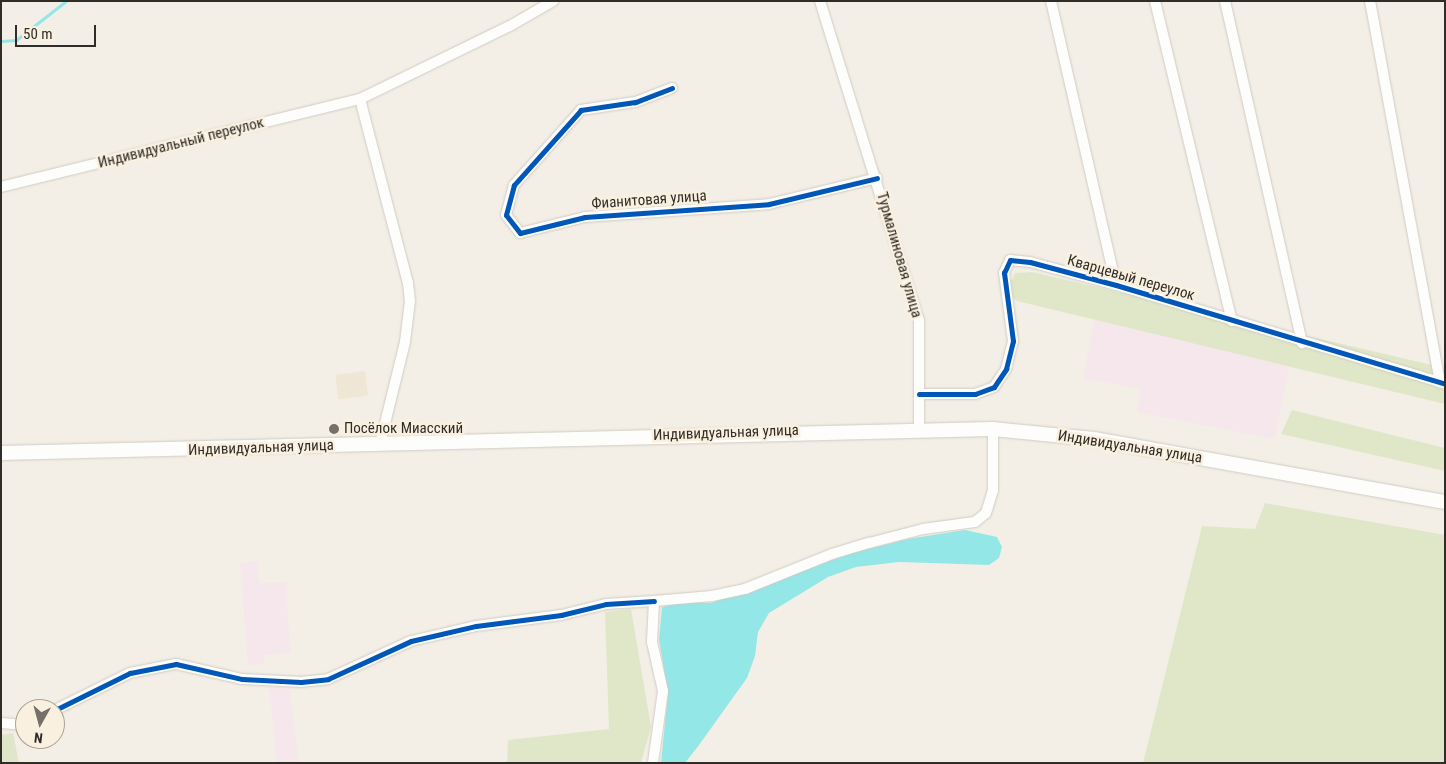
<!DOCTYPE html>
<html>
<head>
<meta charset="utf-8">
<style>
  body { margin:0 }
  #map { position:relative; width:1446px; height:764px; overflow:hidden; background:#f4efe6; font-family:"Roboto Condensed",sans-serif }
  div>[style] { position:absolute }
  .built>* { inset:0; background:#f0e6d6; transform-origin:0 0 }
  .industrial>* { inset:0; background:#f5e7eb }
  .green>* { inset:0; background:#e0e7c8 }
  .water>* { inset:0; background:#93e7e7 }
  .stream>* { height:3px; margin:-1.5px; padding:0 1.5px; transform-origin:1.5px; border-radius:1.5px; background:#93e7e7 }
  .roads { filter:drop-shadow(0 0 1px #cfcbc4) drop-shadow(0 0 1px #cfcbc4) }
  .minor>* { height:10px; margin:-5px; padding:0 5px; transform-origin:5px; border-radius:5px; background:#fdfdfb }
  .secondary>* { height:14px; margin:-7px; padding:0 7px; transform-origin:7px; border-radius:7px; background:#fdfdfb }
  .cycleway>* { height:5px; margin:-2.5px; padding:0 2.5px; transform-origin:2.5px; border-radius:2.5px; background:#0057b8 }
  .dots>* { width:14px; height:14px; translate:-50% -50%; box-sizing:border-box; border:2px solid #faf0e0; border-radius:50% }
  span { translate:-50% -50%; white-space:nowrap; text-align:center; line-height:1.15; -webkit-text-stroke:5px #faf0e0; paint-order:stroke }
  .street-label { font-size:15px; color:#302c27 }
  .poi-label { font-size:15px; color:#302c27 }
  .left { translate:0 -50%; text-align:left }
  .frame { position:absolute; inset:0; border:2px solid #302c27; pointer-events:none }
  .north { position:absolute; left:15px; top:699px; width:50px; height:50px; box-sizing:border-box; background:#faf0e0; border:1px solid #a9a296; border-radius:50%; rotate:187deg; font-size:14px; font-weight:700; line-height:20px; text-align:center; color:#302c27 }
  .north::after { content:''; display:block; margin:auto; width:18px; height:22px; background:#75706a; clip-path:polygon(50% 0,100% 100%,50% 72%,0 100%) }
  .scale { position:absolute; left:15px; top:25px; width:81px; height:22px; box-sizing:border-box; border:2px solid #302c27; border-top:0; padding-left:6px; font-size:15px; line-height:18px; white-space:nowrap; color:#302c27; -webkit-text-stroke:4px #faf0e0; paint-order:stroke }
</style>
</head>
<body>
<div id="map">
  <div class="built">
    <i style="left:365px;top:371px;width:25px;height:30px;rotate:83deg"></i>
  </div>
  <div class="industrial">
    <i style="clip-path:polygon(1096px 312px,1292px 350px,1275px 439px,1137px 412px,1141px 389px,1083px 378px)"></i>
    <i style="clip-path:polygon(257px 561px,259px 583px,286px 582px,290px 653px,264px 655px,264px 664px,248px 665px,240px 563px)"></i>
    <i style="clip-path:polygon(269px 688px,289px 689px,299px 763px,277px 763px)"></i>
  </div>
  <div class="green">
    <i style="clip-path:polygon(1032px 272px,1445px 368px,1445px 404px,1017px 301px,1011px 296px,1010px 284px,1015px 273px)"></i>
    <i style="clip-path:polygon(1292px 410px,1445px 448px,1445px 471px,1281px 434px)"></i>
    <i style="clip-path:polygon(1265px 503px,1445px 535px,1445px 763px,1143px 763px,1202px 526px,1255px 529px)"></i>
    <i style="clip-path:polygon(631px 609px,651px 727px,641px 763px,507px 763px,508px 740px,609px 729px,605px 612px)"></i>
    <i style="clip-path:polygon(13px 733px,19px 763px,1px 763px,1px 735px)"></i>
  </div>
  <div class="water">
    <i style="clip-path:polygon(965px 530px,997px 537px,1002px 547px,999px 558px,989px 565px,899px 562px,856px 567px,828px 577px,769px 613px,758px 632px,755px 656px,747px 678px,699px 745px,685px 763px,661px 763px,668px 693px,659px 640px,662px 607px,683px 602px,711px 603px,852px 553px,908px 539px)"></i>
  </div>
  <div class="stream">
    <i style="left:1px;top:41px;width:15px;rotate:-4deg"></i>
    <i style="left:16px;top:40px;width:63px;rotate:-38deg"></i>
  </div>
  <div class="roads">
    <div class="minor">
      <i style="left:820px;top:1px;width:335px;rotate:72.8deg"></i>
      <i style="left:919px;top:321px;width:108px;rotate:90deg"></i>
      <i style="left:1051px;top:1px;width:291px;rotate:77.1deg"></i>
      <i style="left:1155px;top:1px;width:329px;rotate:76.5deg"></i>
      <i style="left:1225px;top:1px;width:351px;rotate:77.3deg"></i>
      <i style="left:1370px;top:1px;width:388px;rotate:79.6deg"></i>
      <i style="left:672px;top:88px;width:40px;rotate:159deg"></i>
      <i style="left:635px;top:102px;width:55px;rotate:171.6deg"></i>
      <i style="left:581px;top:110px;width:101px;rotate:131.8deg"></i>
      <i style="left:514px;top:185px;width:31px;rotate:105deg"></i>
      <i style="left:506px;top:215px;width:23px;rotate:52deg"></i>
      <i style="left:520px;top:233px;width:67px;rotate:-13.8deg"></i>
      <i style="left:585px;top:217px;width:184px;rotate:-4deg"></i>
      <i style="left:769px;top:204px;width:111px;rotate:-13.5deg"></i>
      <i style="left:360px;top:99px;width:190px;rotate:75.4deg"></i>
      <i style="left:408px;top:283px;width:18px;rotate:84deg"></i>
      <i style="left:410px;top:301px;width:41px;rotate:97deg"></i>
      <i style="left:405px;top:342px;width:105px;rotate:103.8deg"></i>
      <i style="left:1px;top:187px;width:370px;rotate:-13.8deg"></i>
      <i style="left:360px;top:99px;width:167px;rotate:-26deg"></i>
      <i style="left:510px;top:26px;width:50px;rotate:-30.2deg"></i>
      <i style="left:919px;top:394px;width:56px"></i>
      <i style="left:975px;top:394px;width:20px;rotate:-20deg"></i>
      <i style="left:994px;top:387px;width:22px;rotate:-56deg"></i>
      <i style="left:1006px;top:369px;width:29px;rotate:-76deg"></i>
      <i style="left:1013px;top:341px;width:69px;rotate:-97.5deg"></i>
      <i style="left:1004px;top:273px;width:14px;rotate:-65deg"></i>
      <i style="left:1010px;top:260px;width:20px;rotate:6deg"></i>
      <i style="left:1030px;top:262px;width:89px;rotate:15deg"></i>
      <i style="left:1116px;top:285px;width:344px;rotate:16.7deg"></i>
      <i style="left:55px;top:710px;width:84px;rotate:-26.3deg"></i>
      <i style="left:130px;top:673px;width:47px;rotate:-11.1deg"></i>
      <i style="left:176px;top:664px;width:68px;rotate:12.8deg"></i>
      <i style="left:242px;top:679px;width:59px;rotate:2.9deg"></i>
      <i style="left:301px;top:682px;width:27px;rotate:-6deg"></i>
      <i style="left:328px;top:679px;width:91px;rotate:-24.6deg"></i>
      <i style="left:411px;top:641px;width:67px;rotate:-13deg"></i>
      <i style="left:476px;top:626px;width:86px;rotate:-7.4deg"></i>
      <i style="left:561px;top:615px;width:46px;rotate:-13.7deg"></i>
      <i style="left:606px;top:604px;width:48px;rotate:-3.6deg"></i>
      <i style="left:1px;top:723px;width:24px;rotate:5deg"></i>
      <i style="left:653px;top:763px;width:73px;rotate:-82.1deg"></i>
      <i style="left:663px;top:691px;width:50px;rotate:-102.7deg"></i>
      <i style="left:652px;top:642px;width:41px;rotate:-87.2deg"></i>
      <i style="left:654px;top:601px;width:58px;rotate:-4.9deg"></i>
      <i style="left:712px;top:596px;width:34px;rotate:-12deg"></i>
      <i style="left:745px;top:589px;width:94px;rotate:-21.9deg"></i>
      <i style="left:832px;top:554px;width:39px;rotate:-17deg"></i>
      <i style="left:869px;top:543px;width:56px;rotate:-14.5deg"></i>
      <i style="left:923px;top:529px;width:52px;rotate:-7.7deg"></i>
      <i style="left:975px;top:522px;width:14px;rotate:-39deg"></i>
      <i style="left:986px;top:513px;width:24px;rotate:-73deg"></i>
      <i style="left:993px;top:490px;width:61px;rotate:-90deg"></i>
    </div>
    <div class="secondary">
      <i style="left:1px;top:453px;width:992px;rotate:-1.39deg"></i>
      <i style="left:993px;top:429px;width:101px;rotate:5.7deg"></i>
      <i style="left:1094px;top:439px;width:357px;rotate:10.2deg"></i>
    </div>
  </div>
  <div class="cycleway">
    <i style="left:672px;top:88px;width:40px;rotate:159deg"></i>
    <i style="left:635px;top:102px;width:55px;rotate:171.6deg"></i>
    <i style="left:581px;top:110px;width:101px;rotate:131.8deg"></i>
    <i style="left:514px;top:185px;width:31px;rotate:105deg"></i>
    <i style="left:506px;top:215px;width:23px;rotate:52deg"></i>
    <i style="left:520px;top:233px;width:67px;rotate:-13.8deg"></i>
    <i style="left:585px;top:217px;width:184px;rotate:-4deg"></i>
    <i style="left:769px;top:204px;width:111px;rotate:-13.5deg"></i>
    <i style="left:919px;top:394px;width:56px"></i>
    <i style="left:975px;top:394px;width:20px;rotate:-20deg"></i>
    <i style="left:994px;top:387px;width:22px;rotate:-56deg"></i>
    <i style="left:1006px;top:369px;width:29px;rotate:-76deg"></i>
    <i style="left:1013px;top:341px;width:69px;rotate:-97.5deg"></i>
    <i style="left:1004px;top:273px;width:14px;rotate:-65deg"></i>
    <i style="left:1010px;top:260px;width:20px;rotate:6deg"></i>
    <i style="left:1030px;top:262px;width:89px;rotate:15deg"></i>
    <i style="left:1116px;top:285px;width:344px;rotate:16.7deg"></i>
    <i style="left:55px;top:710px;width:84px;rotate:-26.3deg"></i>
    <i style="left:130px;top:673px;width:47px;rotate:-11.1deg"></i>
    <i style="left:176px;top:664px;width:68px;rotate:12.8deg"></i>
    <i style="left:242px;top:679px;width:59px;rotate:2.9deg"></i>
    <i style="left:301px;top:682px;width:27px;rotate:-6deg"></i>
    <i style="left:328px;top:679px;width:91px;rotate:-24.6deg"></i>
    <i style="left:411px;top:641px;width:67px;rotate:-13deg"></i>
    <i style="left:476px;top:626px;width:86px;rotate:-7.4deg"></i>
    <i style="left:561px;top:615px;width:46px;rotate:-13.7deg"></i>
    <i style="left:606px;top:604px;width:48px;rotate:-3.6deg"></i>
  </div>
  <div class="dots">
    <i style="left:334px;top:429px;background:#75706a"></i>
  </div>
  <div class="street-label">
    <span style="left:181px;top:143px;rotate:-14deg">Индивидуальный переулок</span>
    <span style="left:649px;top:200px;rotate:-4deg">Фианитовая улица</span>
    <span style="left:899px;top:255px;rotate:74deg">Турмалиновая улица</span>
    <span style="left:1131px;top:278px;rotate:16deg">Кварцевый переулок</span>
    <span style="left:726px;top:433px;rotate:-2deg">Индивидуальная улица</span>
    <span style="left:1130px;top:447px;rotate:9deg">Индивидуальная улица</span>
    <span style="left:261px;top:448px;rotate:-2deg">Индивидуальная улица</span>
  </div>
  <div class="poi-label">
    <span class="left" style="left:344px;top:429px">Посёлок Миасский</span>
  </div>
  <div class="frame"></div>
  <div class="north">N</div>
  <div class="scale">50 m</div>
</div>
</body>
</html>
